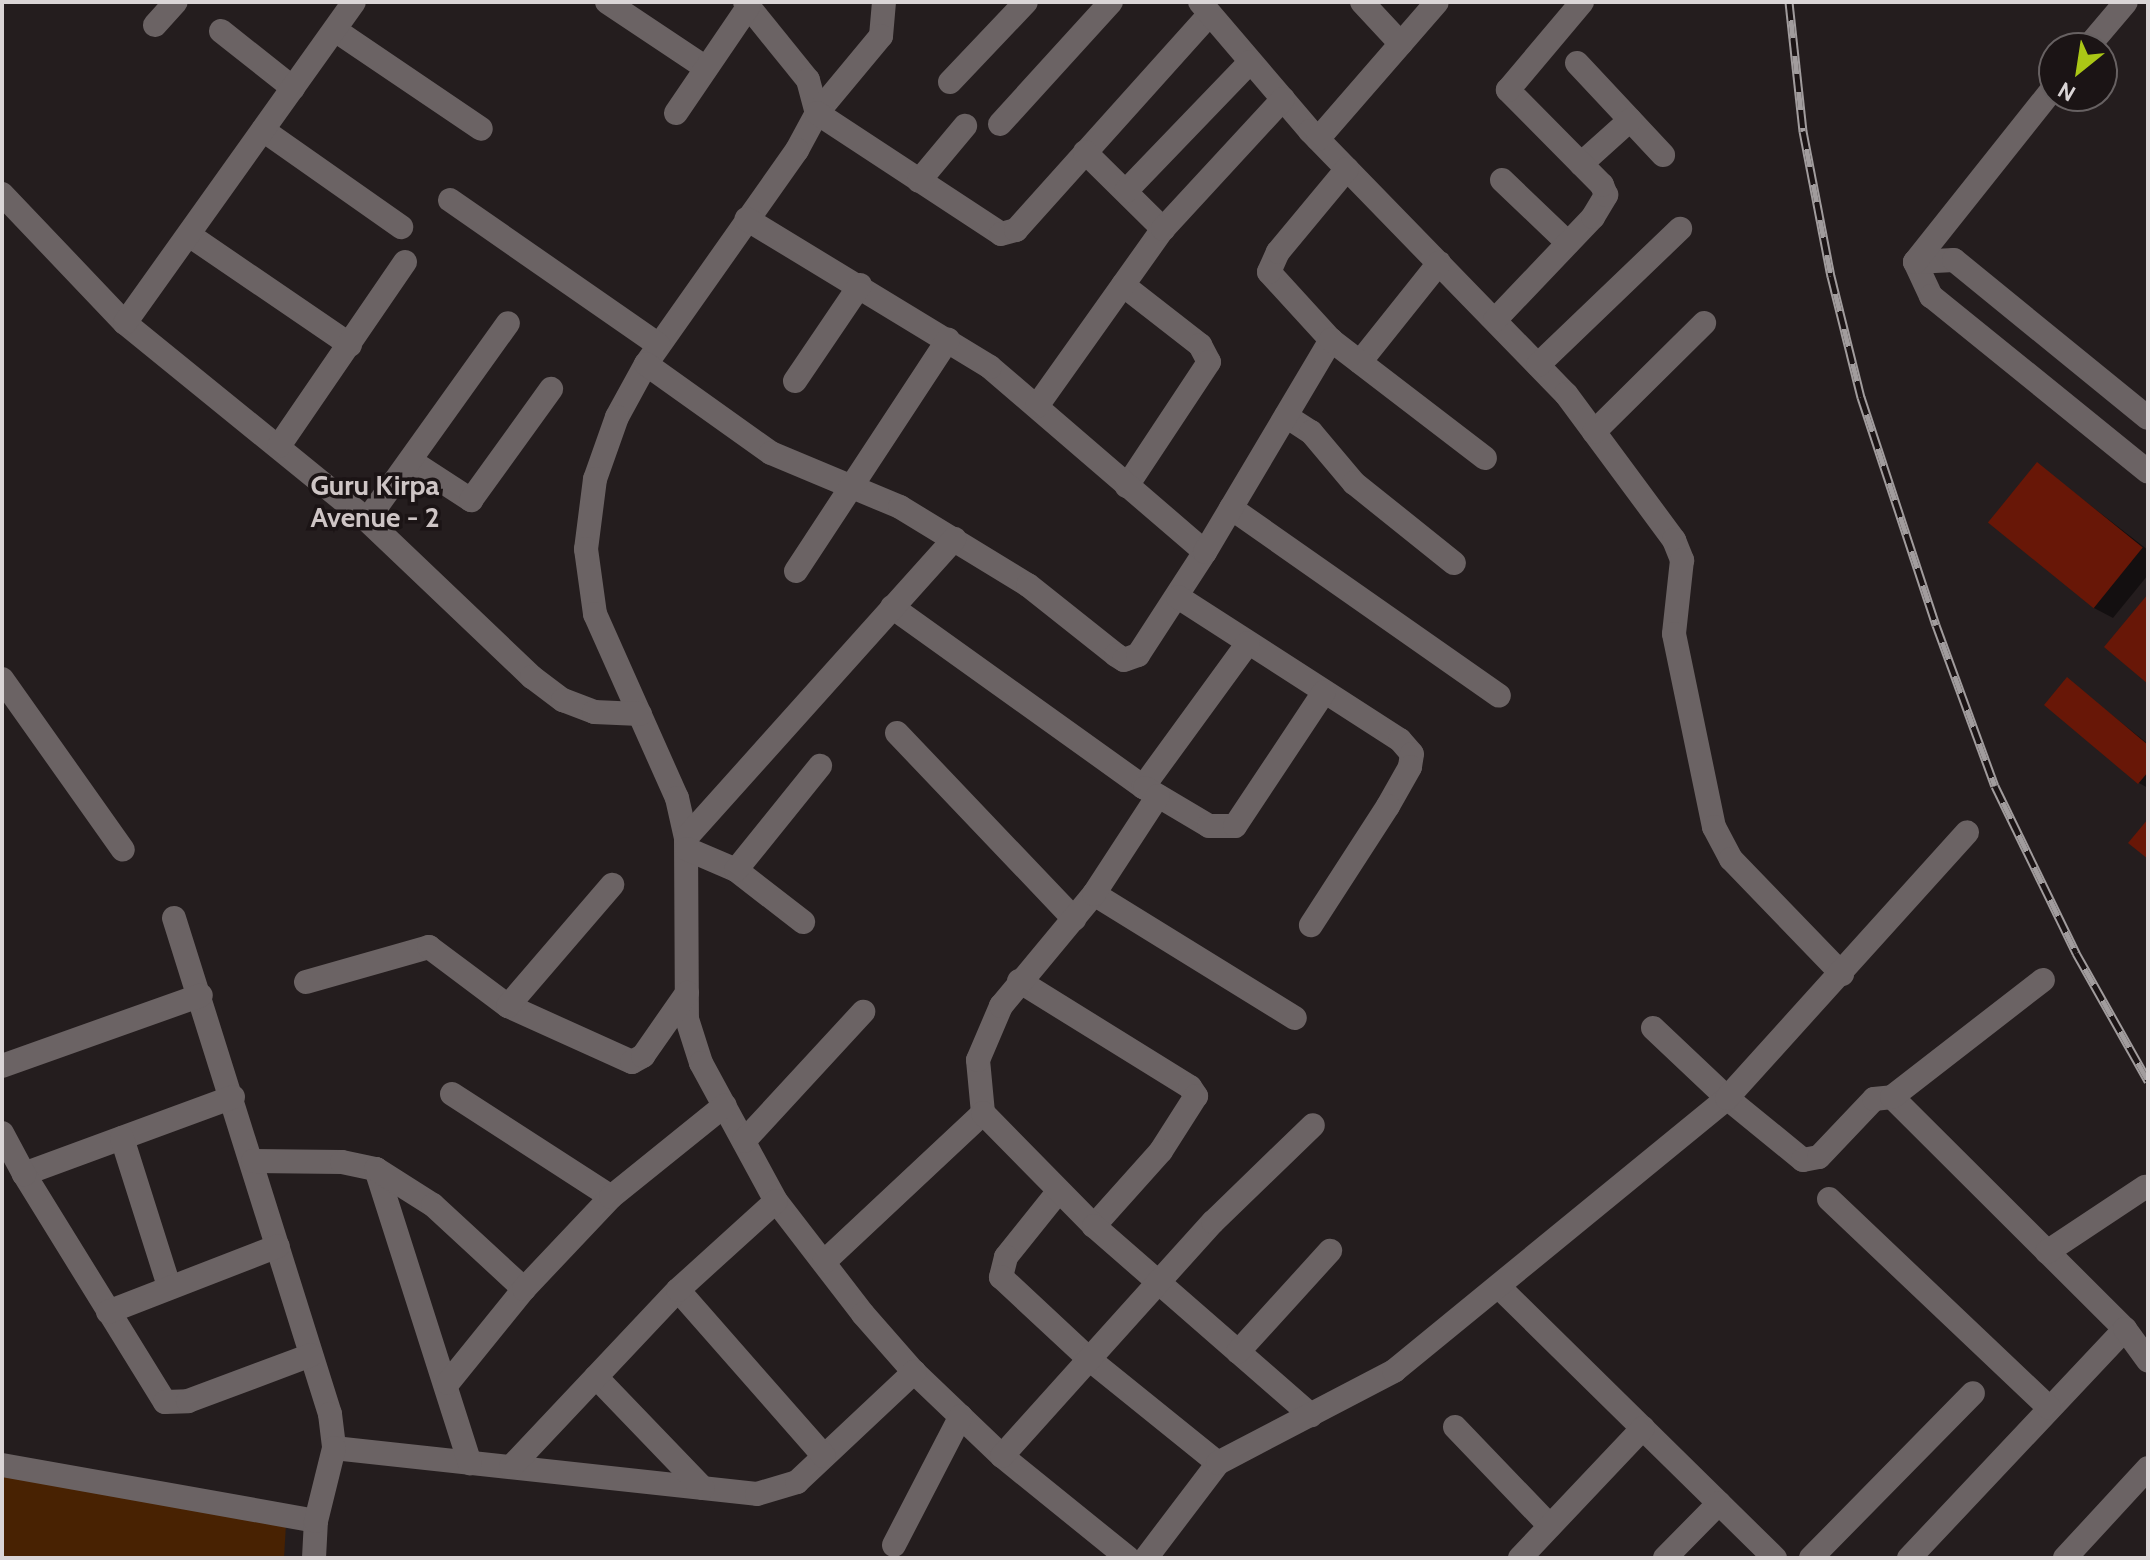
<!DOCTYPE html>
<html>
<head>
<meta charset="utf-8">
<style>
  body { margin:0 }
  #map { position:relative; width:2150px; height:1560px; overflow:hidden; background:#241d1e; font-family:Cabin,sans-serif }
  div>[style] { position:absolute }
  .green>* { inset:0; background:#482202 }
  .shadow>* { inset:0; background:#0007 }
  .building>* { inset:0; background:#681707; transform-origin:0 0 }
  .minor>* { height:24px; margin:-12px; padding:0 12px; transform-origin:12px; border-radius:12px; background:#6b6364 }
  .rail>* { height:9px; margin-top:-4.5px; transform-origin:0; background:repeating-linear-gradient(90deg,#1b1415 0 18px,#a19c9d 0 36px); box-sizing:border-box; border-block:2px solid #a19c9d }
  span { translate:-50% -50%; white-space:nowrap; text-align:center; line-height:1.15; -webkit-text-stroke:7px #1b1415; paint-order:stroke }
  .neighbourhood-label { font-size:28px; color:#cec5c5; font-weight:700 }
  .frame { position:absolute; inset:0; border:4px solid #dad5d6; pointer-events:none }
  .north { position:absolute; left:2038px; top:32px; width:80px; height:80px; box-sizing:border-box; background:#1b1415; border:2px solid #676162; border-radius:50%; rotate:210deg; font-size:22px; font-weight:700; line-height:32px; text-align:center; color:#dad5d6 }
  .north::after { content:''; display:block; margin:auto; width:28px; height:36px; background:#abc716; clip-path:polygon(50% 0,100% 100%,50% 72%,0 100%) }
</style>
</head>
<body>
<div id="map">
  <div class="green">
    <i style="clip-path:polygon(2px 1466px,287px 1507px,284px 1558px,2px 1558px)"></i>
  </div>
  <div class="shadow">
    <i style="clip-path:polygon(2037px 464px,2148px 550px,2148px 575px,2113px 618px,2094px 608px)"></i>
    <i style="clip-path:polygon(2068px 680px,2148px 744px,2148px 788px,2139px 783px)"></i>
  </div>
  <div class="building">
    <i style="left:2037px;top:462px;width:136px;height:78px;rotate:39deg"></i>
    <i style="clip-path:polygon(2148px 594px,2148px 684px,2104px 647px)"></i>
    <i style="clip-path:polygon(2067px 677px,2148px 745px,2148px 772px,2138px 784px,2044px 705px)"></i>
    <i style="clip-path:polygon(2148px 819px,2148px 859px,2128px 843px)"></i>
  </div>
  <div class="minor">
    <i style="left:607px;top:2px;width:119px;rotate:33.7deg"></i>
    <i style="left:745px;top:2px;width:100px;rotate:51.1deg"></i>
    <i style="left:808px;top:80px;width:34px;rotate:75deg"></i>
    <i style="left:817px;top:113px;width:42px;rotate:118.4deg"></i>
    <i style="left:797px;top:150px;width:262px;rotate:125.2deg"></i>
    <i style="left:646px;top:364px;width:60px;rotate:118.7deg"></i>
    <i style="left:617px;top:417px;width:66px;rotate:109.5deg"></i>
    <i style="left:595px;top:479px;width:71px;rotate:97.3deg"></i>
    <i style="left:586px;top:549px;width:66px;rotate:82.1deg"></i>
    <i style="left:595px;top:614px;width:201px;rotate:66deg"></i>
    <i style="left:677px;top:798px;width:41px;rotate:77.3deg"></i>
    <i style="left:686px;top:838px;width:181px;rotate:89.7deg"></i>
    <i style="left:687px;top:1019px;width:46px;rotate:72.3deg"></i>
    <i style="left:701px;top:1063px;width:157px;rotate:61.5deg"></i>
    <i style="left:776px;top:1201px;width:143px;rotate:52.4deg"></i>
    <i style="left:863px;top:1314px;width:77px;rotate:48.7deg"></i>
    <i style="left:914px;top:1372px;width:122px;rotate:43.7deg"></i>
    <i style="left:1002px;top:1456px;width:162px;rotate:39deg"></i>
    <i style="left:884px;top:2px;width:34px;rotate:95deg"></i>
    <i style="left:881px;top:36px;width:100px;rotate:129.7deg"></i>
    <i style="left:817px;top:113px;width:220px;rotate:33.3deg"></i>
    <i style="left:1001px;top:234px;width:16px;rotate:-15deg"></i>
    <i style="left:1016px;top:230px;width:289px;rotate:-48.1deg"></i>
    <i style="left:1200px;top:2px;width:170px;rotate:49.5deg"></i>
    <i style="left:1310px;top:131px;width:367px;rotate:45.8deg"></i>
    <i style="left:1566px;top:394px;width:182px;rotate:53.5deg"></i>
    <i style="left:1674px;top:540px;width:22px;rotate:68deg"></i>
    <i style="left:1682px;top:560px;width:74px;rotate:96.2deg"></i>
    <i style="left:1674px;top:634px;width:197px;rotate:78.3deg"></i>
    <i style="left:1714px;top:827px;width:36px;rotate:62deg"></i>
    <i style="left:1731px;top:859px;width:160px;rotate:46deg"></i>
    <i style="left:1362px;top:2px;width:57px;rotate:47.1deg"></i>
    <i style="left:155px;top:25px;width:31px;rotate:-48deg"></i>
    <i style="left:335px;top:30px;width:176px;rotate:34.1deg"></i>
    <i style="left:221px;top:31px;width:92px;rotate:38.4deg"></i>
    <i style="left:2087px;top:48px;width:60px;rotate:-49.7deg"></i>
    <i style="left:1577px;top:63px;width:126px;rotate:46.9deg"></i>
    <i style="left:950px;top:82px;width:110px;rotate:-46.5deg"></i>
    <i style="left:676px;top:113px;width:128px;rotate:-55.8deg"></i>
    <i style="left:1000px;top:124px;width:165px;rotate:-47.7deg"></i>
    <i style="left:263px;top:130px;width:169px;rotate:35.1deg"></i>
    <i style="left:1318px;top:139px;width:181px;rotate:-49deg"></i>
    <i style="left:1085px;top:152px;width:110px;rotate:44.6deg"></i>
    <i style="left:1581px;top:164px;width:66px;rotate:-41.9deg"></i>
    <i style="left:1502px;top:180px;width:91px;rotate:43.7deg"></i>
    <i style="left:919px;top:181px;width:72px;rotate:-50.1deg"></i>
    <i style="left:1126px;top:191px;width:179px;rotate:-46.1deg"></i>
    <i style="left:2px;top:194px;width:178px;rotate:46.4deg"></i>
    <i style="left:125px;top:323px;width:312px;rotate:39.1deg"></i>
    <i style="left:367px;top:520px;width:228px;rotate:43.6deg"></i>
    <i style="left:532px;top:677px;width:39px;rotate:37deg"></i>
    <i style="left:563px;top:700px;width:33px;rotate:21deg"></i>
    <i style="left:594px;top:712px;width:46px;rotate:2.5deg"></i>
    <i style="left:450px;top:200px;width:254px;rotate:34.8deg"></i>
    <i style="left:189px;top:235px;width:195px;rotate:34.3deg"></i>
    <i style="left:1915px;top:262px;width:38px;rotate:65deg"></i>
    <i style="left:1931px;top:296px;width:279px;rotate:39deg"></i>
    <i style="left:1915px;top:262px;width:39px;rotate:-3deg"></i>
    <i style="left:1954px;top:260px;width:250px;rotate:39.2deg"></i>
    <i style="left:1915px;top:262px;width:223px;rotate:-51.5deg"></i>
    <i style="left:1123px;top:285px;width:98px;rotate:37.9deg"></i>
    <i style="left:1200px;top:345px;width:19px;rotate:62deg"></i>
    <i style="left:1209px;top:362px;width:149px;rotate:123.5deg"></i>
    <i style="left:1495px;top:320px;width:142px;rotate:-46.4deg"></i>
    <i style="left:1593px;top:217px;width:26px;rotate:-59deg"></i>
    <i style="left:1606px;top:195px;width:11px;rotate:-112deg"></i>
    <i style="left:1602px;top:185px;width:134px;rotate:-134.7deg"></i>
    <i style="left:1508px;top:90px;width:115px;rotate:-49.9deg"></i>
    <i style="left:125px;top:323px;width:394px;rotate:-54.5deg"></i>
    <i style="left:1331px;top:340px;width:92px;rotate:-132.4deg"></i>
    <i style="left:1269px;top:272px;width:22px;rotate:-66deg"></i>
    <i style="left:1278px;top:252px;width:108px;rotate:-50.3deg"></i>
    <i style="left:1360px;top:362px;width:127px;rotate:-51.4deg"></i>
    <i style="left:646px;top:364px;width:153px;rotate:35.5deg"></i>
    <i style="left:771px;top:453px;width:140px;rotate:22.7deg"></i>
    <i style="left:900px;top:507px;width:150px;rotate:31.4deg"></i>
    <i style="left:1028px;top:585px;width:112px;rotate:38.5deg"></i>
    <i style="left:1116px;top:655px;width:9px;rotate:32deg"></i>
    <i style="left:1124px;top:660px;width:15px;rotate:-20deg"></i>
    <i style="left:1138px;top:655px;width:123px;rotate:-57deg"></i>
    <i style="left:1205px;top:552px;width:284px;rotate:-139.3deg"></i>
    <i style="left:990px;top:367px;width:285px;rotate:-148.7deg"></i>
    <i style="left:1538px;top:365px;width:197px;rotate:-43.8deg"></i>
    <i style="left:795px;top:381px;width:116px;rotate:-55.9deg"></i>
    <i style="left:1037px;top:406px;width:217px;rotate:-54.6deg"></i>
    <i style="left:1163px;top:229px;width:177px;rotate:-47.3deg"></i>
    <i style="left:1286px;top:416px;width:30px;rotate:33deg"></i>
    <i style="left:1311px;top:432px;width:67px;rotate:49.9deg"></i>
    <i style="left:1354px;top:483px;width:128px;rotate:38.7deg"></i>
    <i style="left:1594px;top:432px;width:155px;rotate:-44.7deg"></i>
    <i style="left:279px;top:446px;width:223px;rotate:-55.6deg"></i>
    <i style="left:411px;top:461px;width:72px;rotate:33deg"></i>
    <i style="left:471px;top:500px;width:137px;rotate:-54.2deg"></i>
    <i style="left:1231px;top:508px;width:327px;rotate:35deg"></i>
    <i style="left:367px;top:520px;width:242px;rotate:-54.4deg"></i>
    <i style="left:1205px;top:552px;width:247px;rotate:-59.3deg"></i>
    <i style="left:1331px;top:340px;width:194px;rotate:37.5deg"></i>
    <i style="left:796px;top:571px;width:277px;rotate:-56.7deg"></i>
    <i style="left:1178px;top:597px;width:264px;rotate:32.8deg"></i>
    <i style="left:1400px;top:740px;width:18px;rotate:49deg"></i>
    <i style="left:1412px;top:754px;width:13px;rotate:99deg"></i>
    <i style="left:1410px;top:767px;width:45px;rotate:119.4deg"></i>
    <i style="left:1388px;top:806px;width:142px;rotate:122.9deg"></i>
    <i style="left:892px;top:607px;width:309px;rotate:35.6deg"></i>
    <i style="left:1143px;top:787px;width:178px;rotate:-53.9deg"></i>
    <i style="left:2px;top:679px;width:209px;rotate:54.7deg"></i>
    <i style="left:897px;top:733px;width:257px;rotate:46.4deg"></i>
    <i style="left:1145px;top:788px;width:74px;rotate:30.7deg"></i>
    <i style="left:1209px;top:826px;width:26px"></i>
    <i style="left:1235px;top:826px;width:161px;rotate:-56.4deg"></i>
    <i style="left:686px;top:838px;width:402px;rotate:-48.1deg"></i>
    <i style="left:687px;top:849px;width:53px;rotate:23.2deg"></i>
    <i style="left:736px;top:870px;width:85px;rotate:37.8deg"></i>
    <i style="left:736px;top:870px;width:134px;rotate:-51.1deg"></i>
    <i style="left:1094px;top:894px;width:236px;rotate:31.7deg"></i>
    <i style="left:174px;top:918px;width:520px;rotate:72.54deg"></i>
    <i style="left:330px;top:1414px;width:34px;rotate:83deg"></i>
    <i style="left:334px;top:1448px;width:425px;rotate:6.2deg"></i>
    <i style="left:757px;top:1494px;width:42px;rotate:-16.7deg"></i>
    <i style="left:797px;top:1482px;width:161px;rotate:-43.2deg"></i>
    <i style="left:1019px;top:981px;width:201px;rotate:31.8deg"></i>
    <i style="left:1190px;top:1087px;width:11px;rotate:56deg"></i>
    <i style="left:1196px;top:1096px;width:65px;rotate:122.5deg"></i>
    <i style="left:1161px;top:1151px;width:101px;rotate:131.8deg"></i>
    <i style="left:306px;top:982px;width:128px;rotate:-15.9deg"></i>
    <i style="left:429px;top:947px;width:99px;rotate:36.8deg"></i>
    <i style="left:508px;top:1006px;width:136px;rotate:24.3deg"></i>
    <i style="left:632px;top:1062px;width:13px;rotate:-29deg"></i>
    <i style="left:643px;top:1056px;width:77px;rotate:-55.1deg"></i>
    <i style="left:508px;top:1006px;width:160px;rotate:-49.3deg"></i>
    <i style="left:1653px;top:1028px;width:102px;rotate:43.4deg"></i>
    <i style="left:1727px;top:1098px;width:98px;rotate:39.2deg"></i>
    <i style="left:1803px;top:1160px;width:16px;rotate:-11deg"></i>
    <i style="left:1819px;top:1157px;width:80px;rotate:-46.5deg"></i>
    <i style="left:1874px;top:1099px;width:18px;rotate:-6deg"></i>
    <i style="left:1892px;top:1097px;width:329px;rotate:44.9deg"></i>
    <i style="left:2125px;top:1329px;width:315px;rotate:133.3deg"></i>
    <i style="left:2px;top:1066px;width:211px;rotate:-19.6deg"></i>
    <i style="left:452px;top:1094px;width:189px;rotate:32.9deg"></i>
    <i style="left:233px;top:1097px;width:223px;rotate:159.8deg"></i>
    <i style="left:24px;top:1174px;width:268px;rotate:58.3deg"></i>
    <i style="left:165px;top:1402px;width:23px;rotate:-2deg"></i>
    <i style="left:188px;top:1401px;width:131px;rotate:-20.5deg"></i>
    <i style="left:1892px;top:1097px;width:191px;rotate:-37.8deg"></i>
    <i style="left:983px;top:1113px;width:53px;rotate:-95.4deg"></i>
    <i style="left:978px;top:1060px;width:59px;rotate:-66.9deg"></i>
    <i style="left:1001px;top:1006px;width:146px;rotate:-50.3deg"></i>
    <i style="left:1094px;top:894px;width:117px;rotate:-56.9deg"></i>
    <i style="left:2px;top:1133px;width:47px;rotate:61.8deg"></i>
    <i style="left:122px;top:1138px;width:155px;rotate:72.4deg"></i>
    <i style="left:744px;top:1141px;width:176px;rotate:-47.3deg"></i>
    <i style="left:253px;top:1161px;width:89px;rotate:0.6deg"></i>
    <i style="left:342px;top:1162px;width:35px;rotate:12deg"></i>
    <i style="left:376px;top:1169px;width:309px;rotate:72.3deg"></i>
    <i style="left:376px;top:1169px;width:67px;rotate:32.3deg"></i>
    <i style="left:433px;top:1205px;width:124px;rotate:42.7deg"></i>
    <i style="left:524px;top:1289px;width:121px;rotate:129deg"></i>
    <i style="left:1058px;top:1192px;width:83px;rotate:128.7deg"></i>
    <i style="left:1006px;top:1257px;width:21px;rotate:104deg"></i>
    <i style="left:1001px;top:1277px;width:120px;rotate:43deg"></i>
    <i style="left:1089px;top:1359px;width:166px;rotate:38.9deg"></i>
    <i style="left:1829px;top:1199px;width:303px;rotate:43.5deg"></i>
    <i style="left:2047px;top:1252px;width:118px;rotate:-33.6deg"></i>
    <i style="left:824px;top:1262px;width:218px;rotate:-43.1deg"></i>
    <i style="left:983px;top:1113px;width:158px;rotate:45.5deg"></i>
    <i style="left:1094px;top:1226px;width:288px;rotate:41.1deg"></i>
    <i style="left:1499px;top:1287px;width:387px;rotate:44.5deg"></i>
    <i style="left:524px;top:1289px;width:127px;rotate:-46.6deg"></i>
    <i style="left:611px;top:1197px;width:146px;rotate:-38.9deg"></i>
    <i style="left:678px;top:1290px;width:221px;rotate:48.7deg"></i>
    <i style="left:108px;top:1312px;width:182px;rotate:-21.2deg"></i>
    <i style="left:2125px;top:1329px;width:39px;rotate:54deg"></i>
    <i style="left:1238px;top:1352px;width:137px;rotate:-47.7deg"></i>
    <i style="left:596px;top:1377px;width:154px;rotate:46.1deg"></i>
    <i style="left:1455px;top:1427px;width:137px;rotate:46.2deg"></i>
    <i style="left:1002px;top:1456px;width:315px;rotate:-48deg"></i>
    <i style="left:1213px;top:1222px;width:139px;rotate:-44.1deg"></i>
    <i style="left:2px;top:1465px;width:319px;rotate:10.1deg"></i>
    <i style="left:511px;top:1467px;width:243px;rotate:-46.7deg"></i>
    <i style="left:678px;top:1290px;width:132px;rotate:-42.2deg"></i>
    <i style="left:894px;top:1545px;width:145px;rotate:-62.6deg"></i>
    <i style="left:314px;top:1558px;width:37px;rotate:-87deg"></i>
    <i style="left:316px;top:1521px;width:75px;rotate:-76.1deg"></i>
    <i style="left:1146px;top:1558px;width:119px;rotate:-52.8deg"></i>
    <i style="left:1218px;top:1463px;width:199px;rotate:-27.6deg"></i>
    <i style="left:1394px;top:1371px;width:431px;rotate:-39.3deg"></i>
    <i style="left:1727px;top:1098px;width:358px;rotate:-47.9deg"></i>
    <i style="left:1520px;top:1558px;width:179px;rotate:-46.6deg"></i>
    <i style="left:1665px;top:1558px;width:77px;rotate:-45.5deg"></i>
    <i style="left:1811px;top:1558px;width:231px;rotate:-45.5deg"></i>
    <i style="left:2065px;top:1558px;width:122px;rotate:-47.3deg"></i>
  </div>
  <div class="rail">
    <i style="left:1789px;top:2px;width:130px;rotate:83.8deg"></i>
    <i style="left:1803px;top:131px;width:148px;rotate:79.1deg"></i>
    <i style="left:1831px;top:276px;width:125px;rotate:76.1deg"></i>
    <i style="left:1861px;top:397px;width:240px;rotate:71.8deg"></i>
    <i style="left:1936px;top:625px;width:171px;rotate:69.9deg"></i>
    <i style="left:1995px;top:786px;width:186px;rotate:64.1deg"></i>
    <i style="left:2076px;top:953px;width:147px;rotate:60.6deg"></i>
  </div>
  <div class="neighbourhood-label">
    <span style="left:375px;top:501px">Guru Kirpa<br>Avenue - 2</span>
  </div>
  <div class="frame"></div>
  <div class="north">N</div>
</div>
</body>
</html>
